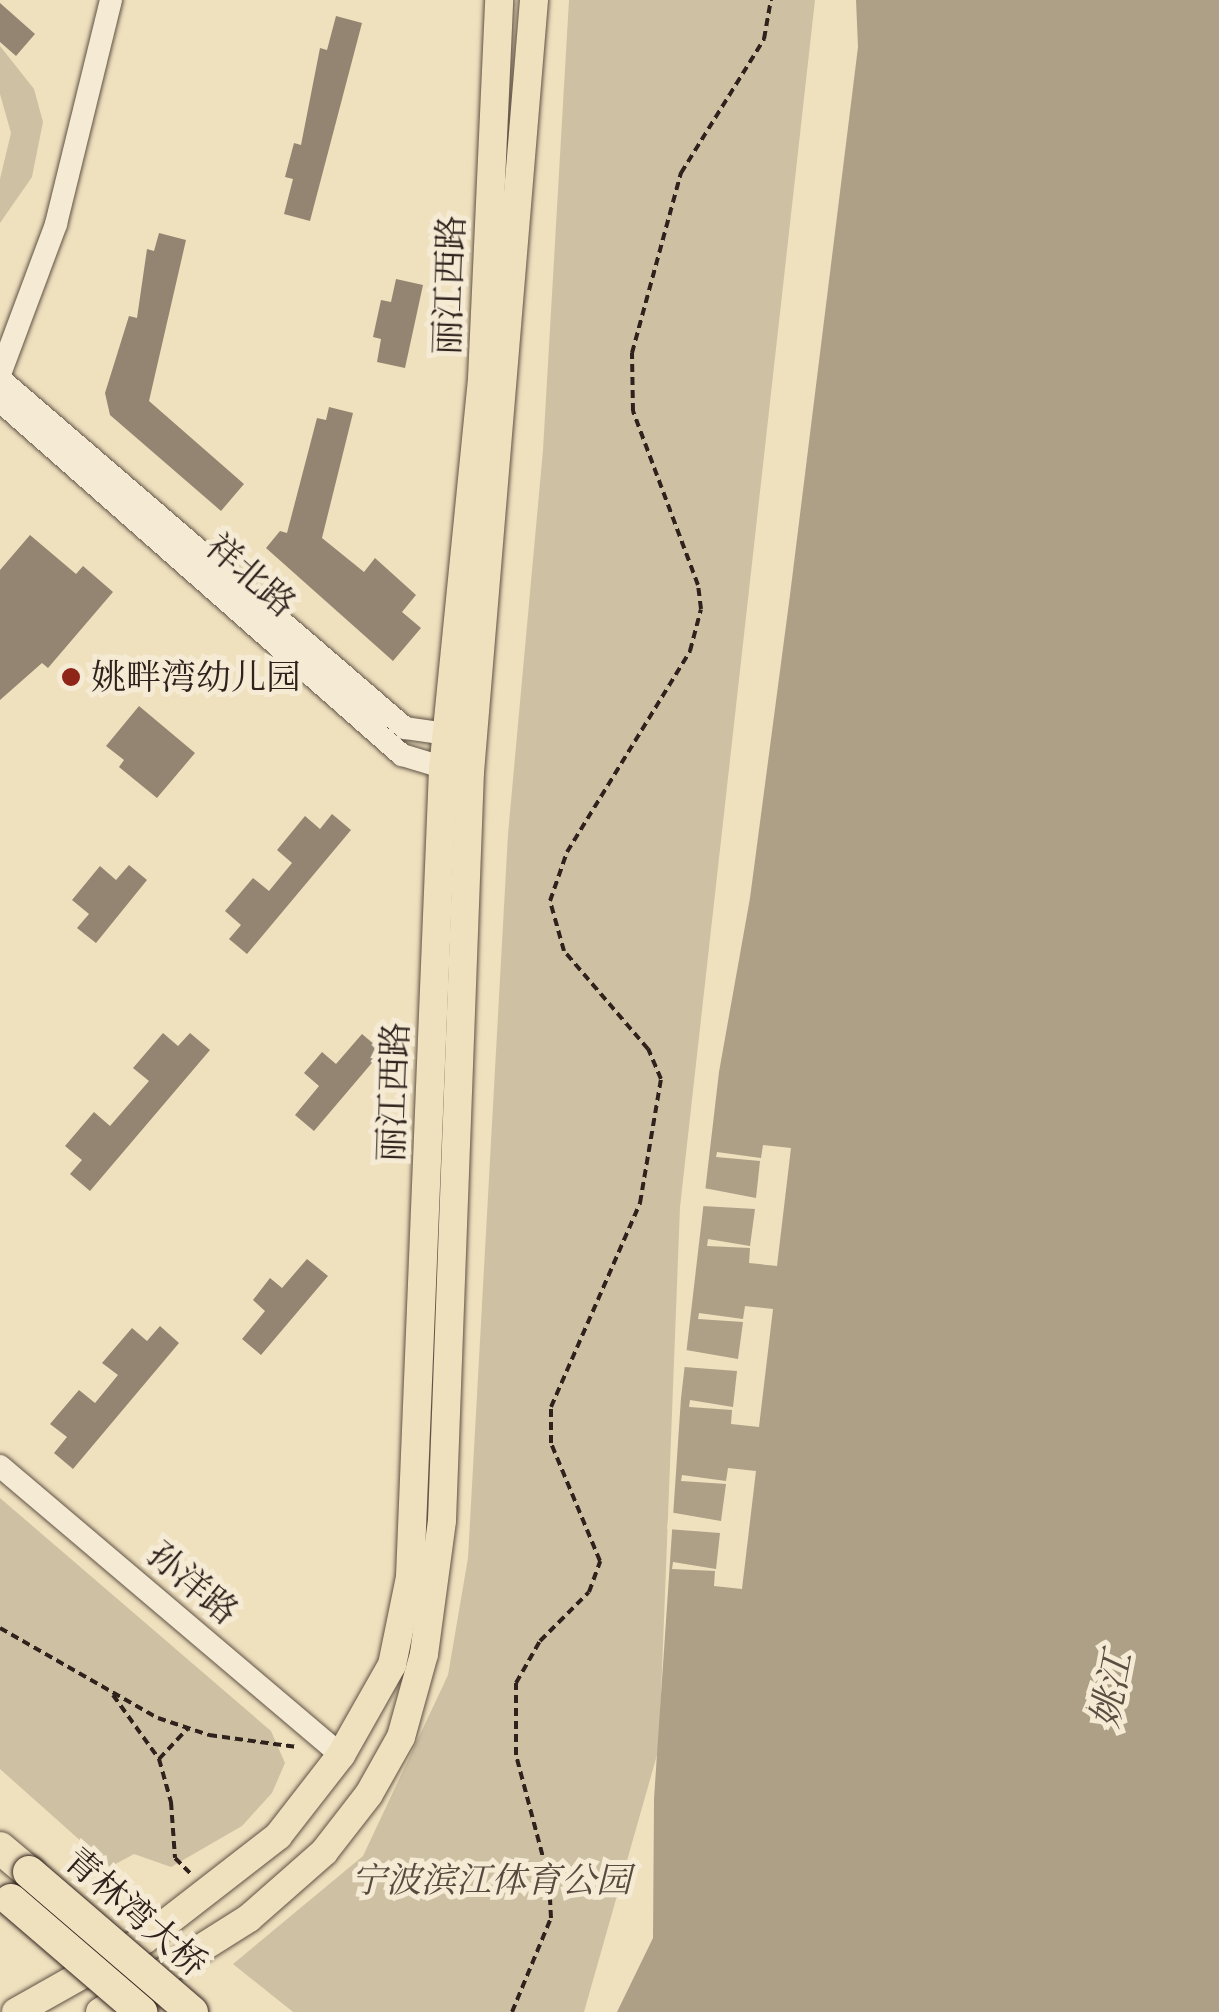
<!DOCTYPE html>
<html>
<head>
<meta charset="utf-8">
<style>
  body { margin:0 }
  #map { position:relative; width:1219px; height:2012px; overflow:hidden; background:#efe0be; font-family:Alegreya,"Noto Serif SC",serif }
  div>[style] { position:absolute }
  .green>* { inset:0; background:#cec0a3 }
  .water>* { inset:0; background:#ae9f87 }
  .pier>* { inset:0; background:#efe0be }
  .building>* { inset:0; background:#938571 }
  .path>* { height:4px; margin-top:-2px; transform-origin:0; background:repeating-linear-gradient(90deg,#2f221d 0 8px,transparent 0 13px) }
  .roads { filter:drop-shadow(0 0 2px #5f5245) drop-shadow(0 0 2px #5f5245) }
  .minor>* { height:22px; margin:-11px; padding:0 11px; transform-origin:11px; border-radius:11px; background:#f5ebd5 }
  .major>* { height:28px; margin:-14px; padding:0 14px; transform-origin:14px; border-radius:14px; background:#efe0be }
  .highway>* { height:32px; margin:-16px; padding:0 16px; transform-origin:16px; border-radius:16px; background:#efe0be }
  .bridges { filter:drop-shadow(0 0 2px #2f221d) drop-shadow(0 0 2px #2f221d) }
  .highway-bridge>* { height:32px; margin:-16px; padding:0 16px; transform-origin:16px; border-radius:16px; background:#efe0be }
  .dots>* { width:28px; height:28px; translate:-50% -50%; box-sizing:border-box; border:5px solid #f5ebd5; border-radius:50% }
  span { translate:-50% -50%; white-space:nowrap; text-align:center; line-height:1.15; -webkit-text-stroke:10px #f5ebd5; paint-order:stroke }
  .street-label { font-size:35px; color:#2f221d }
  .poi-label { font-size:35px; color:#2f221d }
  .left { translate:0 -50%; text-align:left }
  .park-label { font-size:35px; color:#574a3e; font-style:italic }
  .water-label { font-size:38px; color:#5b4e42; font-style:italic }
</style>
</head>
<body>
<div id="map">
  <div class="green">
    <i style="clip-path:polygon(569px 0,815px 0,680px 1207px,659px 1748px,584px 2012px,293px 2012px,233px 1964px,363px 1856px,448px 1675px,468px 1558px,508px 834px,543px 450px)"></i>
    <i style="clip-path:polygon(0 46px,34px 89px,43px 122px,32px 177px,0 223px,0 179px,11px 133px,0 94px)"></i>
    <i style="clip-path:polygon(0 1498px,271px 1731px,285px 1763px,272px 1793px,242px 1826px,171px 1867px,134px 1854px,110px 1867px,0 1769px)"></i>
  </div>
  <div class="water">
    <i style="clip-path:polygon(856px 0,1219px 0,1219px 2012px,617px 2012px,653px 1938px,654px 1799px,681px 1398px,719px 1072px,750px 898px,790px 595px,858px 47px)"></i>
  </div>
  <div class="pier">
    <i style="clip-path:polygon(763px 1145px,791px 1148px,777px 1266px,749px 1263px,750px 1248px,707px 1246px,708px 1239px,750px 1246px,755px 1209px,702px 1206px,704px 1188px,756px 1198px,760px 1161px,716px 1157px,717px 1152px,761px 1158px)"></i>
    <i style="clip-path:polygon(745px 1306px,773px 1309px,759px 1427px,731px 1424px,732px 1410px,689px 1407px,690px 1400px,733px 1407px,737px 1371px,684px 1367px,686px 1350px,738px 1359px,743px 1322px,698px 1319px,699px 1313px,743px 1319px)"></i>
    <i style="clip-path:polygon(728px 1468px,756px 1471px,742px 1589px,714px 1586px,715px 1571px,672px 1569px,673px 1562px,716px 1569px,720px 1533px,667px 1529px,669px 1512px,721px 1521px,726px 1484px,681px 1481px,682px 1475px,726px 1481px)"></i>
  </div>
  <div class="building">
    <i style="clip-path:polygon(0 3px,35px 34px,16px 56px,0 42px)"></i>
    <i style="clip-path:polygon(336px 16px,362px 23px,310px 221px,284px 214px,293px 179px,285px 177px,294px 143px,301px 145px,320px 48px,327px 50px)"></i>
    <i style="clip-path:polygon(159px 233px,186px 240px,149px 401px,244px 484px,221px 511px,110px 415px,105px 393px,129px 316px,137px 318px,147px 249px,154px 251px)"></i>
    <i style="clip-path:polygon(396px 279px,423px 285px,405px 368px,377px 362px,381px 339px,373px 337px,381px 300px,391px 302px)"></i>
    <i style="clip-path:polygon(329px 407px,353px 413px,322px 538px,364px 572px,375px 558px,416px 595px,402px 612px,421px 628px,393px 661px,266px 548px,280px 531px,287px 533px,317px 418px,326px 420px)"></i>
    <i style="clip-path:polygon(30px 535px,76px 574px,83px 566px,113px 592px,48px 668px,42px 663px,0 700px,0 570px)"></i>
    <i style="clip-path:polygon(139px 706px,195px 753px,157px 798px,119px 767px,124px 760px,106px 746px)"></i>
    <i style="clip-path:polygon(332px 814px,351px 830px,247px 954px,229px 939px,241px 925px,225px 911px,253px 878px,269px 891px,292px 863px,277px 850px,305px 816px,320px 829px)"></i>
    <i style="clip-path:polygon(129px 865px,147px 880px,96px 943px,77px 928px,89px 914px,72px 900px,100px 866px,116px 880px)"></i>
    <i style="clip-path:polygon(163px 1033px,178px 1046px,190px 1033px,210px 1050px,90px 1191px,70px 1174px,82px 1160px,65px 1146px,94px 1112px,110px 1126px,149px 1081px,133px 1068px)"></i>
    <i style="clip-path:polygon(362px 1034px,382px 1051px,314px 1131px,295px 1115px,319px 1086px,304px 1073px,322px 1052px,336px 1064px)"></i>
    <i style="clip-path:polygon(307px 1259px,328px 1276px,261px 1355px,242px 1339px,265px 1311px,253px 1300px,270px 1278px,282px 1288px)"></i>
    <i style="clip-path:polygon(160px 1326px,179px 1343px,73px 1469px,54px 1453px,67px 1437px,50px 1424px,79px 1390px,95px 1403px,118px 1375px,102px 1363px,132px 1328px,147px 1341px)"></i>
  </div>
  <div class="path">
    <i style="left:0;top:1628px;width:182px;rotate:29.7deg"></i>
    <i style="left:158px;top:1718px;width:54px;rotate:18.4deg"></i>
    <i style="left:209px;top:1735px;width:89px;rotate:7.8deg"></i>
    <i style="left:113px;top:1695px;width:79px;rotate:54.3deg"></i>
    <i style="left:159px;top:1759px;width:45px;rotate:74.4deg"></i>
    <i style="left:171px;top:1802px;width:56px;rotate:85.9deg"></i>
    <i style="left:175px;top:1858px;width:21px;rotate:45deg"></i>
    <i style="left:159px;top:1759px;width:42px;rotate:-46.9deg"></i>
    <i style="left:512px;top:2012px;width:102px;rotate:-67.5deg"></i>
    <i style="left:551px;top:1918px;width:38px;rotate:-93deg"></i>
    <i style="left:549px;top:1880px;width:129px;rotate:-104.8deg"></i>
    <i style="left:516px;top:1755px;width:72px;rotate:-90deg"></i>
    <i style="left:516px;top:1683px;width:48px;rotate:-60.3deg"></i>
    <i style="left:540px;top:1641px;width:69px;rotate:-45deg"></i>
    <i style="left:589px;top:1592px;width:33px;rotate:-70deg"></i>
    <i style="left:600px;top:1561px;width:128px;rotate:-112.6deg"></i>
    <i style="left:551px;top:1443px;width:36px;rotate:-90deg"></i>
    <i style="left:551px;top:1407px;width:223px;rotate:-66.4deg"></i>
    <i style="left:640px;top:1203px;width:126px;rotate:-80.4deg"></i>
    <i style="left:661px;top:1079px;width:33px;rotate:-113deg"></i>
    <i style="left:648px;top:1049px;width:129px;rotate:-130.6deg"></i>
    <i style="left:564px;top:951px;width:52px;rotate:-105.6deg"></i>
    <i style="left:550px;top:901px;width:52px;rotate:-70.9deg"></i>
    <i style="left:567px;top:852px;width:236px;rotate:-58.5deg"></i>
    <i style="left:690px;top:651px;width:43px;rotate:-75.3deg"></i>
    <i style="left:701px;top:609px;width:24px;rotate:-97deg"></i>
    <i style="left:698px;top:585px;width:186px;rotate:-110.5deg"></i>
    <i style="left:633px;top:411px;width:58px;rotate:-91deg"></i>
    <i style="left:632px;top:353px;width:187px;rotate:-74.8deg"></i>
    <i style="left:681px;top:173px;width:158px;rotate:-58.2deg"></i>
    <i style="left:764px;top:39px;width:40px;rotate:-80deg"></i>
  </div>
  <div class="roads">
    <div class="minor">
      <i style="left:0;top:374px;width:160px;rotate:-69.5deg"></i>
      <i style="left:56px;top:224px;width:231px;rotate:-76.2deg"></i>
      <i style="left:0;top:379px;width:535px;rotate:40.75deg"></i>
      <i style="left:405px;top:728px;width:56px;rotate:8.3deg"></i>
      <i style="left:0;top:401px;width:536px;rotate:41.37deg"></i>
      <i style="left:402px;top:755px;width:55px;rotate:16.8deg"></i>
      <i style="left:0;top:1466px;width:447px;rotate:40.3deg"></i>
    </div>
    <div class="major">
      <i style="left:16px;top:2012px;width:147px;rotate:-29.4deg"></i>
      <i style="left:144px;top:1940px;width:170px;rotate:-37.8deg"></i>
      <i style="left:278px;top:1836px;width:103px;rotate:-52.1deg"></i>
      <i style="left:341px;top:1755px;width:103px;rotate:-60.5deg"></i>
      <i style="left:392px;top:1665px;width:90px;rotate:-78.4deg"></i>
      <i style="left:410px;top:1577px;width:808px;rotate:-87.66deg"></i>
      <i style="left:443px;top:770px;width:393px;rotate:-84.3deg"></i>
      <i style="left:482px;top:379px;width:379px;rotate:-87.4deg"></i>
      <i style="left:100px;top:2012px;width:176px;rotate:-32.2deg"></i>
      <i style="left:249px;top:1918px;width:100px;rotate:-41.3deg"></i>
      <i style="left:324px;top:1852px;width:73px;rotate:-52.2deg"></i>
      <i style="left:369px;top:1794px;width:65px;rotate:-60.7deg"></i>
      <i style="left:401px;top:1737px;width:86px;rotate:-74.5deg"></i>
      <i style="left:424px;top:1654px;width:135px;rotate:-82.3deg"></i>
      <i style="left:442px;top:1520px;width:749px;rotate:-87.86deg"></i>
      <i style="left:470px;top:772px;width:775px;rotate:-85.26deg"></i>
    </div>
    <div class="highway">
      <i style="left:0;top:1848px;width:38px;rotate:40deg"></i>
    </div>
  </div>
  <div class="bridges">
    <div class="highway-bridge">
      <i style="left:29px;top:1872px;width:215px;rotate:40.7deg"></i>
      <i style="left:11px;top:1900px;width:172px;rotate:40.7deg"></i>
    </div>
  </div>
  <div class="dots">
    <i style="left:71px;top:677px;background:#8f2418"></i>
  </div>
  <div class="street-label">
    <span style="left:449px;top:285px;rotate:-88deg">丽江西路</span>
    <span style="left:251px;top:575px;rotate:41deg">祥北路</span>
    <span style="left:393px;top:1092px;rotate:-88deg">丽江西路</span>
    <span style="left:193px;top:1583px;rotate:40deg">孙洋路</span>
    <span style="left:136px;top:1912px;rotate:41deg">青林湾大桥</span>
  </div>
  <div class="poi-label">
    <span class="left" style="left:91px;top:677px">姚畔湾幼儿园</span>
  </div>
  <div class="park-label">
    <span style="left:491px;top:1880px">宁波滨江体育公园</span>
  </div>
  <div class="water-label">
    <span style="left:1112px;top:1690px;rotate:-79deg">姚江</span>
  </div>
</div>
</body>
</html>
